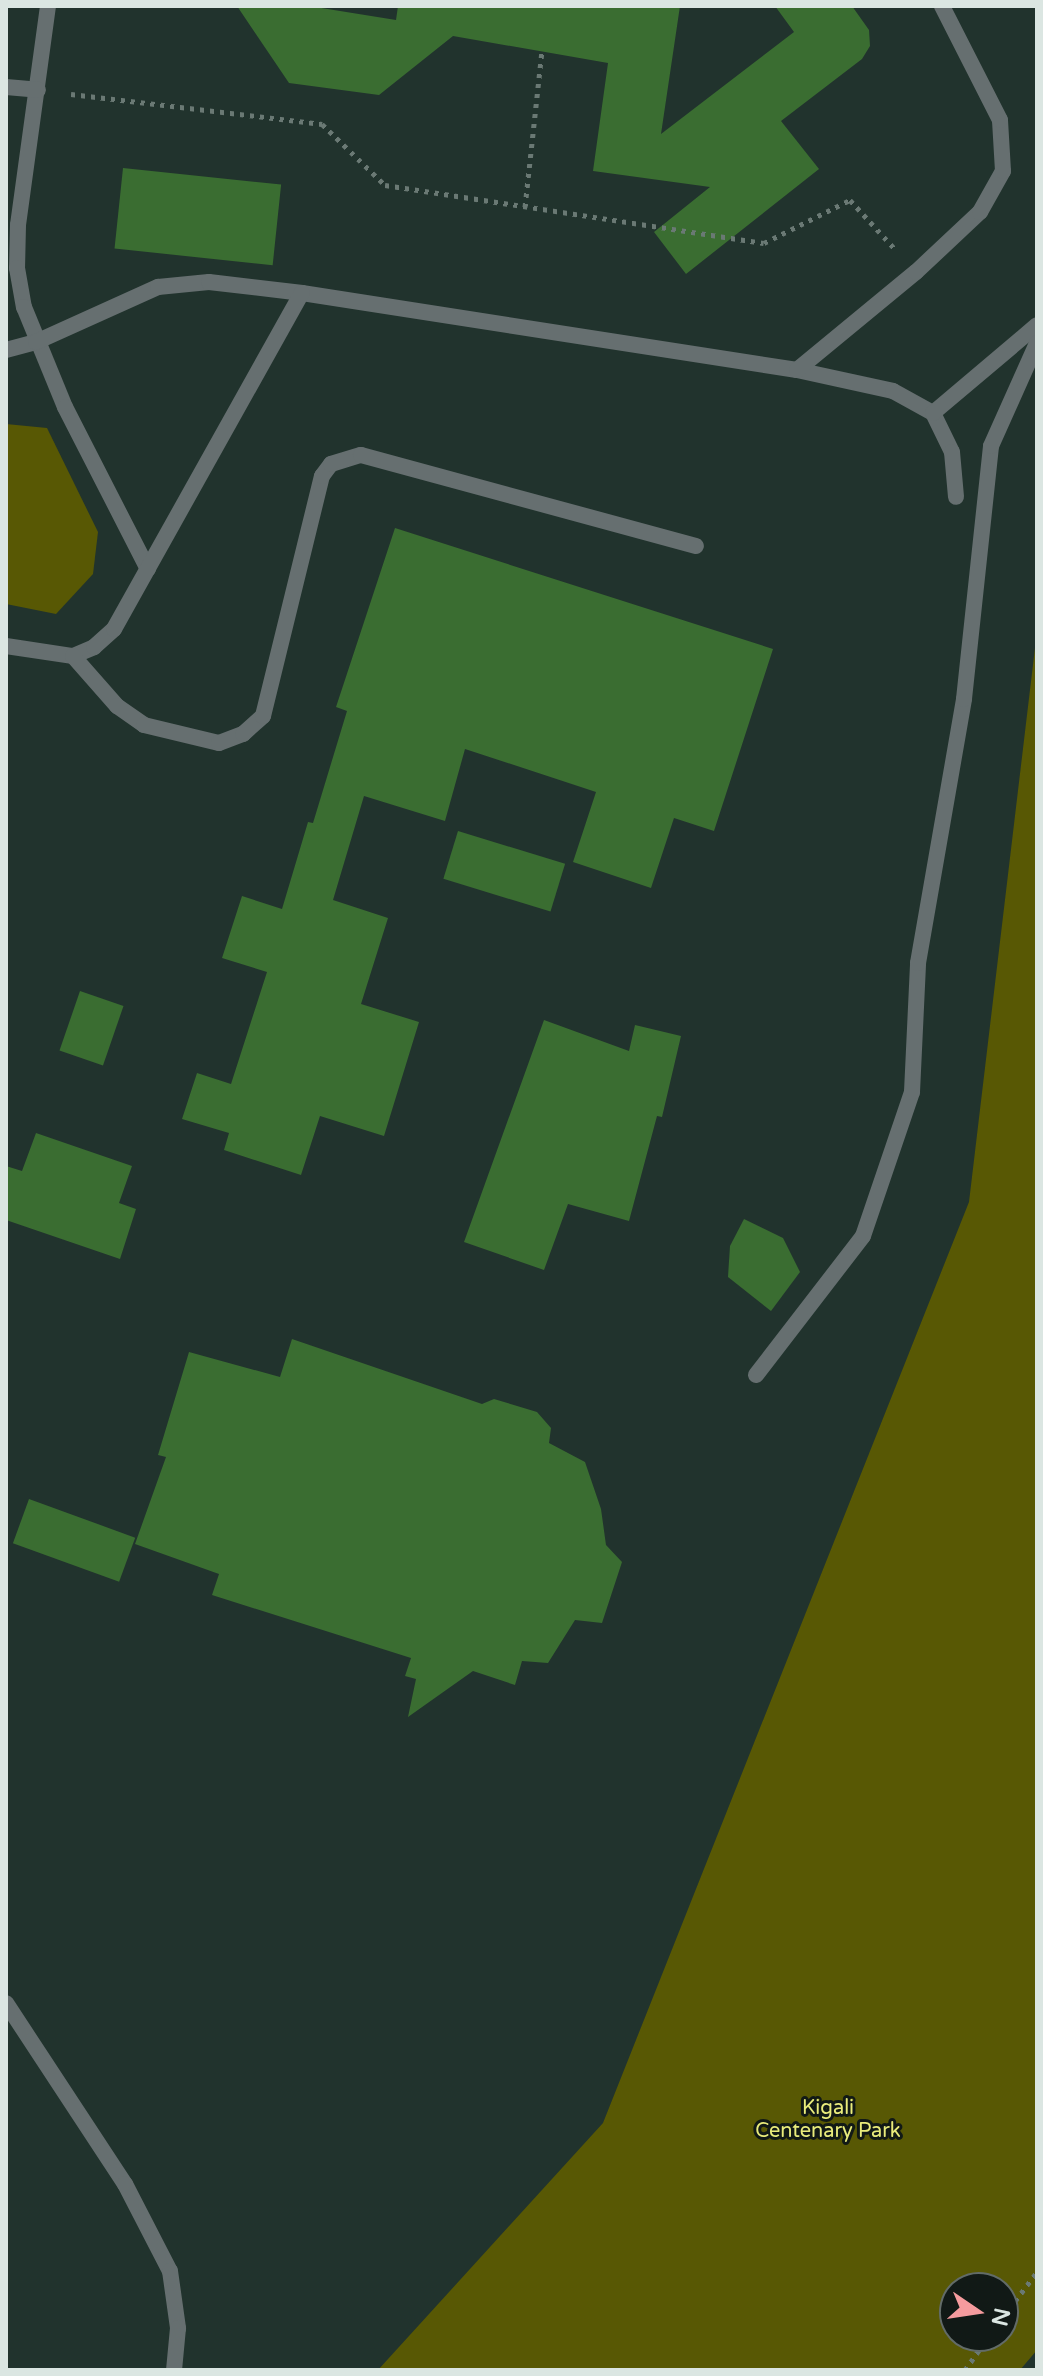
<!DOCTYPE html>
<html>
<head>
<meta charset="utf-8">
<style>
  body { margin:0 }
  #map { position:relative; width:1043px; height:2376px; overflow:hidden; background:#21332d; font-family:"Varela Round",sans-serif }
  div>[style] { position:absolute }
  .green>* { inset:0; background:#585804 }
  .building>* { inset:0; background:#3a6d31; transform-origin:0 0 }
  .path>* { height:5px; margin-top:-2.5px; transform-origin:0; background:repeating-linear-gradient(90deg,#6a7974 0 4px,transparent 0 10px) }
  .lane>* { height:16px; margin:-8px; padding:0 8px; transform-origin:8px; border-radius:8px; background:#666f70 }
  .street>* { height:16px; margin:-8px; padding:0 8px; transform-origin:8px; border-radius:8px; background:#666f70 }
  span { translate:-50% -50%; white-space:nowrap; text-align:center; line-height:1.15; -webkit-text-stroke:6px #111916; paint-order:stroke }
  .park-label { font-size:20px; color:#e9ec7b }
  .frame { position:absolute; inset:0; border:8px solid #dbe6e2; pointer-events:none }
  .north { position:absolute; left:939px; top:2272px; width:80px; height:80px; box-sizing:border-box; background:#111916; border:2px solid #626b68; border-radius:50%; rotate:103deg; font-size:22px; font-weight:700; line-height:32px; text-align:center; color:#dbe6e2 }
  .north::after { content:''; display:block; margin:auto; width:28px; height:36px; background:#f59b9e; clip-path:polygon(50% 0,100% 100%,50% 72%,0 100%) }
</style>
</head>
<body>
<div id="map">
  <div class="green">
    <i style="clip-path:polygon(6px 424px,47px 428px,98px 532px,93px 574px,56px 614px,6px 604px)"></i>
    <i style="clip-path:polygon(evenodd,1037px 631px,1037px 2350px,1020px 2370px,378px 2370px,603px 2123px,969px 1202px,1037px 631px,955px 2288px,1003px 2288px,1003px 2336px,955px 2336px,955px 2288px)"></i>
  </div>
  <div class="building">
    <i style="clip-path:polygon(237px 6px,309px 6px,396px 20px,398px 6px,680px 6px,661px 134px,794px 32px,775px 6px,852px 6px,869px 30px,870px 46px,862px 59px,781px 121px,819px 169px,686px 274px,654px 232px,710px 187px,593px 171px,608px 63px,453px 36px,379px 95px,289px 83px)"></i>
    <i style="left:123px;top:168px;width:159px;height:81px;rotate:6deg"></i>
    <i style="clip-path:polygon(395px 528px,773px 649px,714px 831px,674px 818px,651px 888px,573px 862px,596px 792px,465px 749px,445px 821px,364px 796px,333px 900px,388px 918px,361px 1004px,419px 1022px,384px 1136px,320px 1116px,301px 1175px,224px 1150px,229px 1133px,182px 1119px,197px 1073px,231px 1084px,267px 972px,222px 958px,242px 896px,282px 909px,308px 822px,313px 823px,347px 711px,336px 707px)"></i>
    <i style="left:458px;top:831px;width:112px;height:50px;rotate:17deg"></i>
    <i style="left:80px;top:991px;width:46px;height:63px;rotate:19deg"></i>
    <i style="clip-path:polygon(544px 1020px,629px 1051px,635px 1025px,681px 1036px,662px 1117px,657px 1116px,629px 1221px,568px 1204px,544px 1270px,464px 1242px)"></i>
    <i style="clip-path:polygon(36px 1133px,132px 1166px,119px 1203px,136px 1209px,120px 1259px,6px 1220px,6px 1166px,22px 1171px)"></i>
    <i style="clip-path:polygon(744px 1219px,783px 1238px,800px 1272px,771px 1311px,728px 1277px,730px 1246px)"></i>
    <i style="clip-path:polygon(292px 1339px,482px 1404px,494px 1399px,537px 1412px,551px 1428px,549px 1443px,585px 1462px,601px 1509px,606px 1545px,622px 1562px,602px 1623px,575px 1620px,548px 1663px,522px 1661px,515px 1685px,473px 1671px,408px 1717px,416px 1679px,405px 1676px,411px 1658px,212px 1595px,219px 1574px,135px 1544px,166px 1457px,158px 1455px,189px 1352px,280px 1377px)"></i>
    <i style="left:29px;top:1499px;width:113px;height:47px;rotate:20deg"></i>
  </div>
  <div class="path">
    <i style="left:71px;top:94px;width:253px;rotate:6.8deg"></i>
    <i style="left:322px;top:124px;width:88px;rotate:44.1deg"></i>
    <i style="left:385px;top:185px;width:383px;rotate:8.7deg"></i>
    <i style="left:764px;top:243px;width:96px;rotate:-26.6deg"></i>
    <i style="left:850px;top:200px;width:65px;rotate:47.5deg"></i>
    <i style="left:525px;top:207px;width:157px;rotate:-83.8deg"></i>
    <i style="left:1003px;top:2317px;width:56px;rotate:-52.9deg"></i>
    <i style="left:965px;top:2370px;width:42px;rotate:-54.8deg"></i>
  </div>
  <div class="lane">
    <i style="left:48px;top:6px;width:221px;rotate:97.8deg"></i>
    <i style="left:18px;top:225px;width:43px;rotate:91.3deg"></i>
    <i style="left:17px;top:268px;width:40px;rotate:80deg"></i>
    <i style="left:24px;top:307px;width:108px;rotate:67.7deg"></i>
    <i style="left:65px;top:407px;width:182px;rotate:62.9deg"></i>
    <i style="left:6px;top:87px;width:32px;rotate:5deg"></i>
    <i style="left:6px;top:350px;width:31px;rotate:-15deg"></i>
    <i style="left:36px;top:342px;width:134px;rotate:-24.3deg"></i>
    <i style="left:158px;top:287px;width:51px;rotate:-5.6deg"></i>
    <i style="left:209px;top:282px;width:94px;rotate:6.7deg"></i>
    <i style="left:302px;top:293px;width:501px;rotate:8.84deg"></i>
    <i style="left:797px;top:370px;width:98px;rotate:12.3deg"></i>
    <i style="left:893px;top:391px;width:46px;rotate:28.8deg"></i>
    <i style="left:933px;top:413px;width:43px;rotate:64deg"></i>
    <i style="left:952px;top:452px;width:45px;rotate:84.9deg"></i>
    <i style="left:797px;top:370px;width:154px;rotate:-39.5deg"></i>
    <i style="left:916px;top:272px;width:88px;rotate:-43.2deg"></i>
    <i style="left:980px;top:212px;width:47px;rotate:-60.7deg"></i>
    <i style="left:1003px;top:171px;width:51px;rotate:-93.4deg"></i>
    <i style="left:1000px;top:120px;width:128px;rotate:-117deg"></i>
    <i style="left:933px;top:413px;width:136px;rotate:-40.2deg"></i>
    <i style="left:6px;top:646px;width:68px;rotate:8.5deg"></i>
    <i style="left:73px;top:656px;width:23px;rotate:-23deg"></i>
    <i style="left:94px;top:647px;width:27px;rotate:-42deg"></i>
    <i style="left:114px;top:629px;width:385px;rotate:-60.8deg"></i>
    <i style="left:73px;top:656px;width:67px;rotate:48.7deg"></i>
    <i style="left:117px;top:706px;width:33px;rotate:35deg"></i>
    <i style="left:144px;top:725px;width:77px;rotate:13.5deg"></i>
    <i style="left:219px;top:743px;width:26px;rotate:-21deg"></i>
    <i style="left:243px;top:734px;width:27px;rotate:-42deg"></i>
    <i style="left:263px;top:716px;width:247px;rotate:-76.2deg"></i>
    <i style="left:322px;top:476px;width:15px;rotate:-53deg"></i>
    <i style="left:331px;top:464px;width:31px;rotate:-17deg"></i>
    <i style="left:361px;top:455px;width:347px;rotate:15.2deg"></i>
    <i style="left:6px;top:2003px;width:217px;rotate:56.7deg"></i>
    <i style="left:125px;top:2184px;width:98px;rotate:62.7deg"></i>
    <i style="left:170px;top:2271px;width:58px;rotate:82deg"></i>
    <i style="left:178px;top:2328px;width:42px;rotate:95.4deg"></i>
  </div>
  <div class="street">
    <i style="left:756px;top:1375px;width:175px;rotate:-52.4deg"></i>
    <i style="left:863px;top:1236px;width:152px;rotate:-71.2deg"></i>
    <i style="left:912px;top:1092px;width:129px;rotate:-87.3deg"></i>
    <i style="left:918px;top:963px;width:268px;rotate:-80.1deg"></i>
    <i style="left:964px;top:699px;width:254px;rotate:-83.9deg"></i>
    <i style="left:991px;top:446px;width:113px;rotate:-65.9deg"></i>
  </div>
  <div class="park-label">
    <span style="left:828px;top:2120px">Kigali<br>Centenary Park</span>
  </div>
  <div class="frame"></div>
  <div class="north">N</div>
</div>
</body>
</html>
